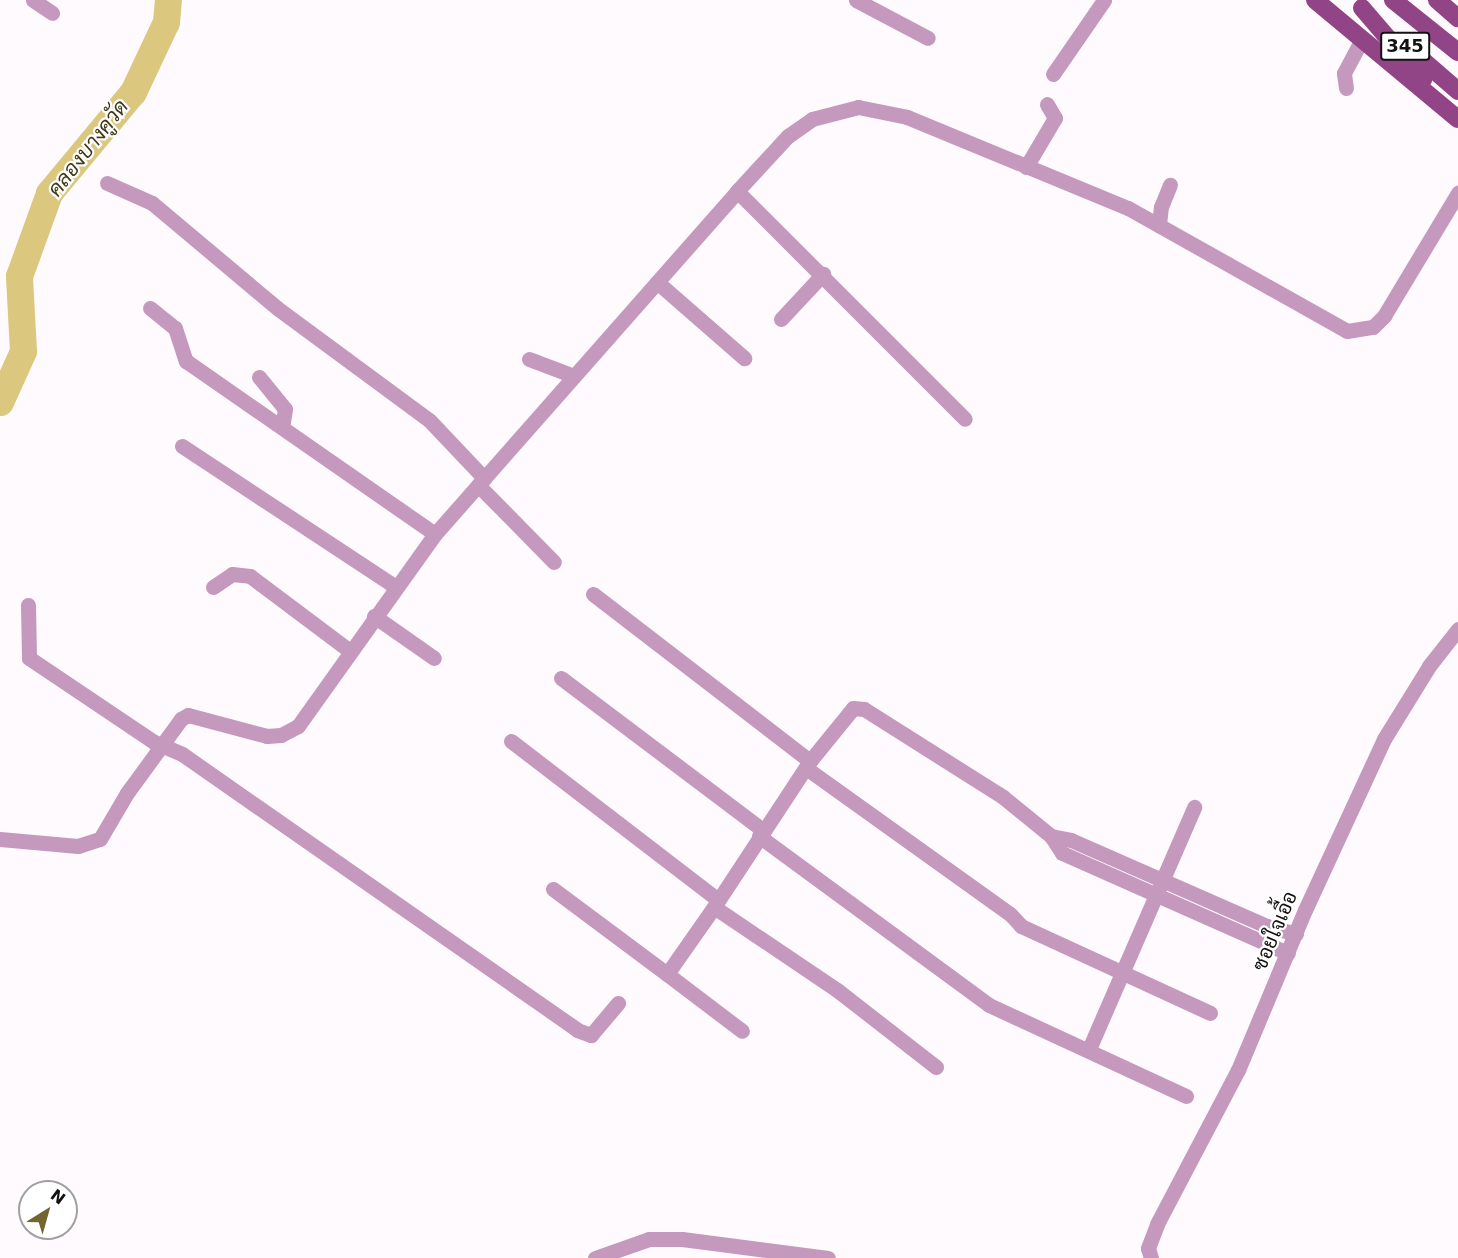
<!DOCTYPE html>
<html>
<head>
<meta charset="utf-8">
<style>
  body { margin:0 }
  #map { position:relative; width:1458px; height:1258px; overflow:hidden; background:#fefafd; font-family:"DejaVu Sans",Sarabun,sans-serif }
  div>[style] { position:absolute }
  .river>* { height:27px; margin:-13.5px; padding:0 13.5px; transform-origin:13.5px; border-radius:13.5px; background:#dbc87e }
  .street>* { height:15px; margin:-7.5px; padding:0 7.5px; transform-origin:7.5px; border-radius:7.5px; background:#c599bd }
  .primary>* { height:18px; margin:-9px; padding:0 9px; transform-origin:9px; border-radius:9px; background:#914587 }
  span { translate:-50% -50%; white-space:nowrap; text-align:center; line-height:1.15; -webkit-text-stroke:4.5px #fff; paint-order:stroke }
  .shield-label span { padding:2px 4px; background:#fff; border:2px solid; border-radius:4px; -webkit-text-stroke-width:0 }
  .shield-label { font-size:18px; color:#131112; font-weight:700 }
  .street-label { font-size:20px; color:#131112 }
  .water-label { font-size:21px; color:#403817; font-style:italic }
  .north { position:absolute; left:18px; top:1180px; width:60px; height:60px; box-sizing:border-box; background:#fff; border:2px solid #a1a0a0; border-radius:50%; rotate:37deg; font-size:16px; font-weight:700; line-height:24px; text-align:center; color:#131112 }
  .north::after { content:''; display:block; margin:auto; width:21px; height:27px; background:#726532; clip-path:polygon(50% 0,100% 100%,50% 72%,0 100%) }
</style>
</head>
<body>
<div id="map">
  <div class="river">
    <i style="left:0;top:402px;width:56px;rotate:-65.7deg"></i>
    <i style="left:23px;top:351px;width:75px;rotate:-93.1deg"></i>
    <i style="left:19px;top:276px;width:88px;rotate:-70.1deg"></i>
    <i style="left:49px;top:193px;width:131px;rotate:-50.3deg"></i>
    <i style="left:133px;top:92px;width:77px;rotate:-64.8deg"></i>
    <i style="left:166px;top:22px;width:22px;rotate:-85deg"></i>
  </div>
  <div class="street">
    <i style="left:33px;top:0;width:23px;rotate:34deg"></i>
    <i style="left:856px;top:0;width:81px;rotate:27.8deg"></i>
    <i style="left:1053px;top:74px;width:90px;rotate:-55.4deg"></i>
    <i style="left:1346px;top:88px;width:15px;rotate:-98deg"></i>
    <i style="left:1344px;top:73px;width:38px;rotate:-62deg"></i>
    <i style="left:1026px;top:167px;width:57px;rotate:-59.4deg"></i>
    <i style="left:1055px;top:118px;width:16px;rotate:-120deg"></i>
    <i style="left:107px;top:183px;width:49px;rotate:24deg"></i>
    <i style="left:152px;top:203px;width:163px;rotate:40deg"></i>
    <i style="left:277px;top:308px;width:190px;rotate:36.4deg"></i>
    <i style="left:430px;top:421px;width:79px;rotate:46.5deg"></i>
    <i style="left:737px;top:191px;width:322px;rotate:45deg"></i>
    <i style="left:1159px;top:225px;width:18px;rotate:-84deg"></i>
    <i style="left:1161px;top:207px;width:24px;rotate:-68deg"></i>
    <i style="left:657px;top:282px;width:116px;rotate:41.1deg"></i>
    <i style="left:150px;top:308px;width:32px;rotate:39deg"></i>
    <i style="left:175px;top:328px;width:35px;rotate:72deg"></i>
    <i style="left:186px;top:361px;width:303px;rotate:34.8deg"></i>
    <i style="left:781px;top:319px;width:62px;rotate:-47deg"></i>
    <i style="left:529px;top:359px;width:48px;rotate:20.7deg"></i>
    <i style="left:259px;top:377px;width:41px;rotate:50.9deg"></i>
    <i style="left:285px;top:409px;width:18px;rotate:99deg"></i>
    <i style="left:182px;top:446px;width:254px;rotate:33.4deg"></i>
    <i style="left:478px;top:485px;width:108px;rotate:45.4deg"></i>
    <i style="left:213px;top:587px;width:23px;rotate:-34deg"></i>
    <i style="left:232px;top:574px;width:18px;rotate:6deg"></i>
    <i style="left:250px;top:576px;width:125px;rotate:36.9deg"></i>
    <i style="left:593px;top:594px;width:274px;rotate:37.6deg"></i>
    <i style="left:28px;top:605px;width:53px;rotate:88.9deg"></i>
    <i style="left:29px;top:658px;width:151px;rotate:33.9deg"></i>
    <i style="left:154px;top:742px;width:30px;rotate:23deg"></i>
    <i style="left:182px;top:754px;width:482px;rotate:34.9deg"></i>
    <i style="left:577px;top:1030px;width:15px;rotate:20deg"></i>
    <i style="left:591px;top:1035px;width:42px;rotate:-49.8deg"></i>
    <i style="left:374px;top:616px;width:73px;rotate:35deg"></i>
    <i style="left:561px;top:678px;width:253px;rotate:37deg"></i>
    <i style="left:511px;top:741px;width:261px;rotate:37.5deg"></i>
    <i style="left:806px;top:768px;width:251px;rotate:35.6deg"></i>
    <i style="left:1010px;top:914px;width:16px;rotate:47deg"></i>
    <i style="left:1021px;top:926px;width:208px;rotate:24.7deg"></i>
    <i style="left:759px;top:836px;width:285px;rotate:36.3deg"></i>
    <i style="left:989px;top:1005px;width:217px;rotate:24.8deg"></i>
    <i style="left:1051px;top:836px;width:20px;rotate:11deg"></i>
    <i style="left:1071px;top:840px;width:214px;rotate:23.7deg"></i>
    <i style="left:1267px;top:926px;width:30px;rotate:15deg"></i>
    <i style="left:0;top:839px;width:78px;rotate:5.1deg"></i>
    <i style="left:78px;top:846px;width:23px;rotate:-18deg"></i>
    <i style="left:100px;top:839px;width:53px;rotate:-59.6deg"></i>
    <i style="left:127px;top:793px;width:92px;rotate:-53.9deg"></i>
    <i style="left:181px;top:719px;width:8px;rotate:-30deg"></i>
    <i style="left:188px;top:715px;width:82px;rotate:14.9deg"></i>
    <i style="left:267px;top:736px;width:14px;rotate:-4deg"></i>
    <i style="left:281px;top:735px;width:19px;rotate:-28deg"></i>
    <i style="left:298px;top:726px;width:236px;rotate:-54.5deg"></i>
    <i style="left:435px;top:534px;width:457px;rotate:-48.6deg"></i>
    <i style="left:737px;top:191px;width:75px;rotate:-47.2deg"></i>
    <i style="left:788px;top:136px;width:29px;rotate:-35deg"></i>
    <i style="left:812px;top:119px;width:48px;rotate:-14.6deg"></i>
    <i style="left:858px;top:107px;width:50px;rotate:11.5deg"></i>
    <i style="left:907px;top:117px;width:239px;rotate:22.4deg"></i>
    <i style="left:1128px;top:208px;width:251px;rotate:29.3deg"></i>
    <i style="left:1347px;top:331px;width:26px;rotate:-9deg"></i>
    <i style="left:1373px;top:327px;width:16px;rotate:-45deg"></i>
    <i style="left:1384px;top:316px;width:144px;rotate:-59deg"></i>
    <i style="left:553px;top:889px;width:142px;rotate:36.7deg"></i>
    <i style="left:667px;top:974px;width:82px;rotate:-55deg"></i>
    <i style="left:667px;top:974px;width:94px;rotate:37.2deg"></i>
    <i style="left:1089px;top:1049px;width:264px;rotate:-66.5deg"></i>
    <i style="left:936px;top:1067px;width:125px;rotate:-142.1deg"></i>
    <i style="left:837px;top:990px;width:148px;rotate:-146deg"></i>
    <i style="left:714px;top:907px;width:175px;rotate:-56.7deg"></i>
    <i style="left:810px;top:761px;width:68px;rotate:-50.9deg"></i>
    <i style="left:853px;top:708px;width:11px;rotate:5deg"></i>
    <i style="left:864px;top:709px;width:165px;rotate:32.3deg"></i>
    <i style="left:1003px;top:797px;width:62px;rotate:39.1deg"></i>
    <i style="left:1051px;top:836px;width:20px;rotate:57deg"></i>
    <i style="left:1062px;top:853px;width:247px;rotate:23.9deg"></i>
    <i style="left:595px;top:1258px;width:57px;rotate:-19.4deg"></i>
    <i style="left:649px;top:1239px;width:33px"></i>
    <i style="left:682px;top:1239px;width:147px;rotate:7.4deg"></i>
    <i style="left:1151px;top:1258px;width:10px;rotate:-107deg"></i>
    <i style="left:1148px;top:1248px;width:26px;rotate:-69deg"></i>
    <i style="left:1157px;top:1224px;width:174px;rotate:-62.3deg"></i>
    <i style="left:1238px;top:1070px;width:173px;rotate:-67.3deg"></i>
    <i style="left:1305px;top:910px;width:188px;rotate:-65.2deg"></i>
    <i style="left:1384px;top:739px;width:86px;rotate:-58.3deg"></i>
    <i style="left:1429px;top:666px;width:47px;rotate:-51.9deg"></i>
  </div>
  <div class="primary">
    <i style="left:1315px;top:0;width:186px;rotate:39.8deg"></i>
    <i style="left:1393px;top:0;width:83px;rotate:38.7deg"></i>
    <i style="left:1437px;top:0;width:28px;rotate:41deg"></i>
    <i style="left:1362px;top:8px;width:94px;rotate:49.3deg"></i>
    <i style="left:1412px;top:51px;width:61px;rotate:41deg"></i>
  </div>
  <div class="shield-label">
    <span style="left:1405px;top:46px">345</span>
  </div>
  <div class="street-label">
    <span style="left:1275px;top:931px;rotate:-67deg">ซอยใจเอื้อ</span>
  </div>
  <div class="water-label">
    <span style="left:88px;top:148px;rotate:-52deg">คลองบางคูวัด</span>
  </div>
  <div class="north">N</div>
</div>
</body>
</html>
